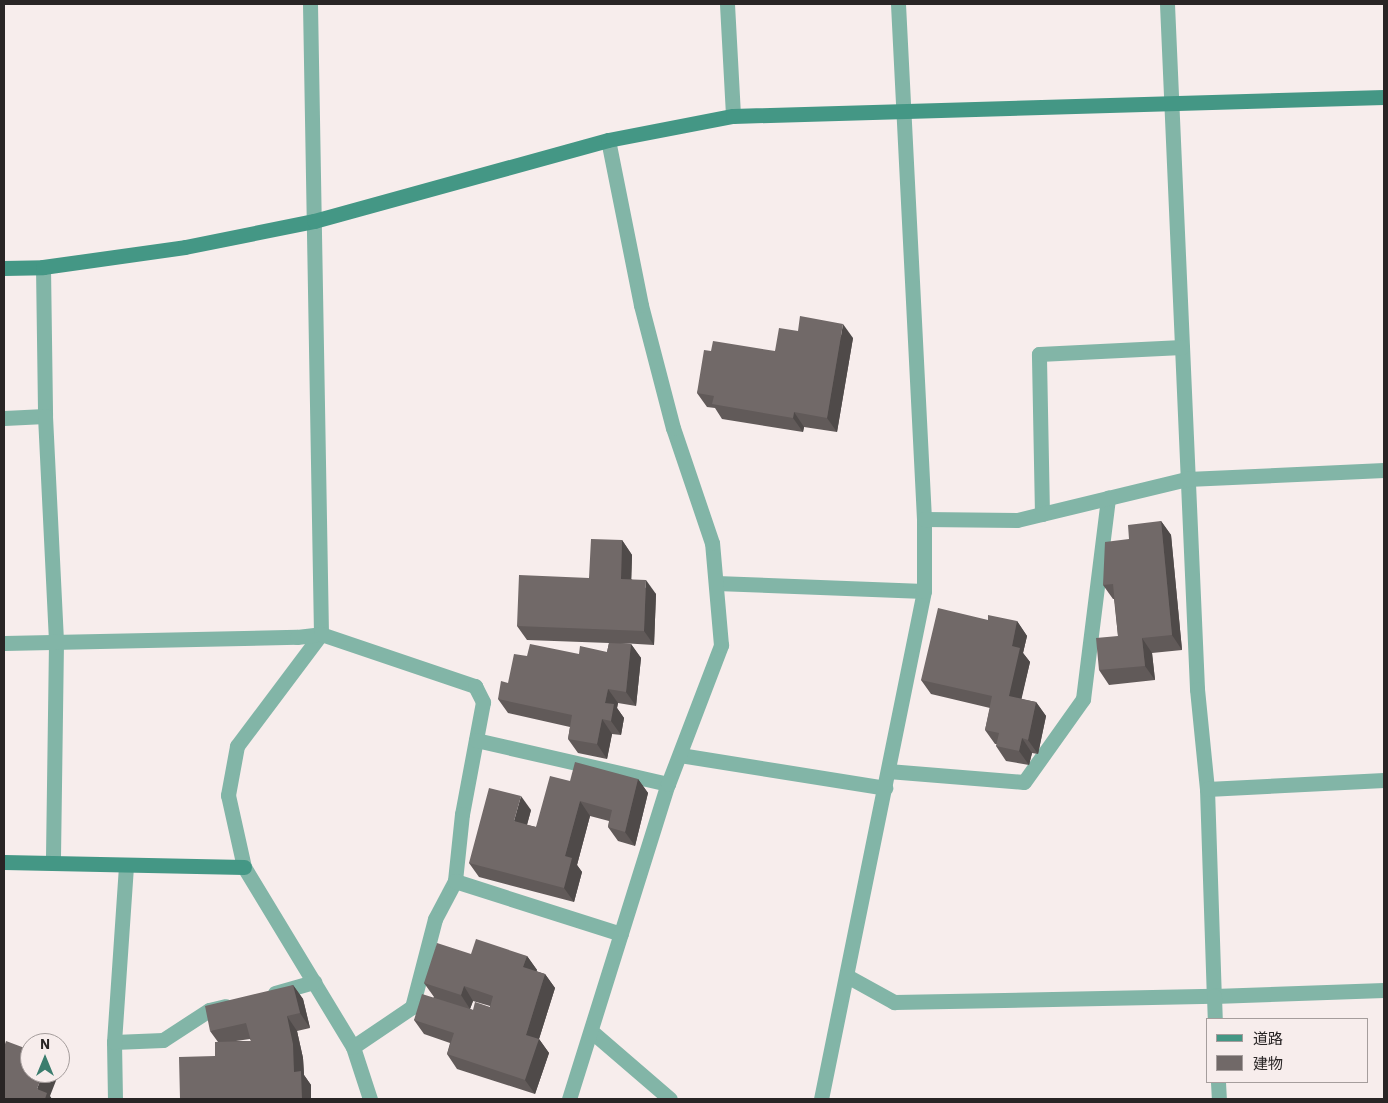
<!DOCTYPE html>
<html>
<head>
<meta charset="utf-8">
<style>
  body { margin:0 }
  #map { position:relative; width:1388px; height:1103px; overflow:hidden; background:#f7edec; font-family:"IBM Plex Sans","Noto Sans JP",sans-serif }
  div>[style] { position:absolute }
  .street>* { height:15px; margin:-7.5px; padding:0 7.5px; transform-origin:7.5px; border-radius:7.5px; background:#82b5a7 }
  .secondary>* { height:15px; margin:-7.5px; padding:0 7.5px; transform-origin:7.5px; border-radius:7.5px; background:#449785 }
  .wall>* { inset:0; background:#615a59 }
  .shaded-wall>* { inset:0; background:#4f4a49 }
  .building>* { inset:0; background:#716968 }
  span { translate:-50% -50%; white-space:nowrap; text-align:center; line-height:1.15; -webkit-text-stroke:5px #f7edec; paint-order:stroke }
  .frame { position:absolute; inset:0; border:5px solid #292525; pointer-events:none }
  .legend { position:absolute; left:1206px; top:1018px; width:162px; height:65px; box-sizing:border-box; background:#f7edec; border:1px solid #a59d9c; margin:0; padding:6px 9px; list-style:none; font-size:15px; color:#292525 }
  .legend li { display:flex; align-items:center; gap:10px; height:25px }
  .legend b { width:25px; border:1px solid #a59d9c }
  .north { position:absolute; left:20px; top:1033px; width:50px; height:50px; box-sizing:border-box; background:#f7edec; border:1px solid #a59d9c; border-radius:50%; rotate:0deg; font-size:14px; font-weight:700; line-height:20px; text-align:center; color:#292525 }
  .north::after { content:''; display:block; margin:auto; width:18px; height:22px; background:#3b7d6e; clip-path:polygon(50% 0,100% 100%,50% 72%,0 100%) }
</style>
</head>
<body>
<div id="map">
  <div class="street">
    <i style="left:310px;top:4px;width:630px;rotate:89deg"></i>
    <i style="left:321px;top:634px;width:140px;rotate:126.9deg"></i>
    <i style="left:237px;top:746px;width:50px;rotate:100.4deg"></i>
    <i style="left:228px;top:795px;width:74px;rotate:77.5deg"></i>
    <i style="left:244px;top:867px;width:210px;rotate:58.8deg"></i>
    <i style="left:353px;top:1047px;width:55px;rotate:71.9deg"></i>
    <i style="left:727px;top:4px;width:112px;rotate:86.9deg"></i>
    <i style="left:898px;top:4px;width:516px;rotate:87.11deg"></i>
    <i style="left:1167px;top:4px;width:686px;rotate:87.49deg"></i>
    <i style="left:1197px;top:689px;width:100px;rotate:84.3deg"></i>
    <i style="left:1207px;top:789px;width:207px;rotate:88.1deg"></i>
    <i style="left:1214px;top:996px;width:170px;rotate:-2deg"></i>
    <i style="left:43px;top:267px;width:149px;rotate:89.2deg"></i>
    <i style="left:4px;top:418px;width:41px;rotate:-2.8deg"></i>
    <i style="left:45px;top:416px;width:226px;rotate:87.2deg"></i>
    <i style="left:56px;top:642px;width:221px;rotate:90.8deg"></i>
    <i style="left:1042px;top:514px;width:160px;rotate:-91.1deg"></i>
    <i style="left:1039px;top:354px;width:143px;rotate:-2.8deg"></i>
    <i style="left:716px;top:583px;width:208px;rotate:2.2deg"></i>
    <i style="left:4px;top:643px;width:293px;rotate:-1.2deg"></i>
    <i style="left:297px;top:637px;width:24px;rotate:-7deg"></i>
    <i style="left:321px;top:634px;width:163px;rotate:18.7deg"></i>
    <i style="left:475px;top:686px;width:18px;rotate:63deg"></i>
    <i style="left:483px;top:702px;width:114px;rotate:100.6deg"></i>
    <i style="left:462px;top:814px;width:67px;rotate:96deg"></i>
    <i style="left:455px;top:881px;width:43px;rotate:117.8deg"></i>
    <i style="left:435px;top:919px;width:91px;rotate:104.6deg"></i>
    <i style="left:412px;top:1007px;width:71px;rotate:145.9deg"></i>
    <i style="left:476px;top:740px;width:197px;rotate:12.9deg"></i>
    <i style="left:680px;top:755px;width:208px;rotate:9.1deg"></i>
    <i style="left:888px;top:771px;width:136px;rotate:4.6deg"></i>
    <i style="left:1024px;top:782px;width:102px;rotate:-54.6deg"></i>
    <i style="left:1083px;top:699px;width:203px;rotate:-82.9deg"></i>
    <i style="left:1207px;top:789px;width:177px;rotate:-2.9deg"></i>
    <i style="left:455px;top:881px;width:174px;rotate:17.7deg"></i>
    <i style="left:847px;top:976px;width:54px;rotate:29deg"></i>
    <i style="left:894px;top:1002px;width:320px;rotate:-1.1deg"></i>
    <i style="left:1214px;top:996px;width:23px;rotate:88deg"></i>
    <i style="left:275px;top:993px;width:41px;rotate:-15.8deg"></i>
    <i style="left:591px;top:1031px;width:104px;rotate:40.7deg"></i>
    <i style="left:114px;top:1042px;width:49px;rotate:-2.3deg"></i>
    <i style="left:163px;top:1040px;width:55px;rotate:-33.1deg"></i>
    <i style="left:209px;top:1010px;width:17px;rotate:-13deg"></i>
    <i style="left:1218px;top:1082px;width:17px;rotate:87deg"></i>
    <i style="left:115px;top:1099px;width:57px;rotate:-91deg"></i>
    <i style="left:114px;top:1042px;width:177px;rotate:-86.1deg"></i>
    <i style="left:569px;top:1099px;width:330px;rotate:-72.6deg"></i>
    <i style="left:668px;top:784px;width:149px;rotate:-69.1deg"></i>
    <i style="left:721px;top:645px;width:102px;rotate:-95deg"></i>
    <i style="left:712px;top:543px;width:121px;rotate:-108.7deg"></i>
    <i style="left:673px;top:428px;width:127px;rotate:-104.6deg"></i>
    <i style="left:641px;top:305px;width:168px;rotate:-101.3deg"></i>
    <i style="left:821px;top:1099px;width:518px;rotate:-78.54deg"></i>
    <i style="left:924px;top:591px;width:72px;rotate:-90deg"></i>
    <i style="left:924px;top:519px;width:93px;rotate:0.6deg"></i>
    <i style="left:1017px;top:520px;width:175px;rotate:-13.6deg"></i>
    <i style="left:1187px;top:479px;width:197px;rotate:-2.6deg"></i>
  </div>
  <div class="secondary">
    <i style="left:4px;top:268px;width:39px;rotate:-1deg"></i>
    <i style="left:43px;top:267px;width:143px;rotate:-8deg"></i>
    <i style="left:185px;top:247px;width:132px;rotate:-11.4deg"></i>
    <i style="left:314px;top:221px;width:305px;rotate:-15.4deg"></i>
    <i style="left:608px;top:140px;width:127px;rotate:-10.9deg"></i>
    <i style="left:733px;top:116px;width:651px;rotate:-1.67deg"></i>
    <i style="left:4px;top:862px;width:240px;rotate:1.2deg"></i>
  </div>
  <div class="wall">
    <i style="clip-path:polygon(798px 331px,853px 338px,837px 432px,804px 427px,803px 432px,722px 419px,715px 408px,707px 407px,697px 393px,711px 351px,775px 351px)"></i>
    <i style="clip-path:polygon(1161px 521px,1171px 535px,1182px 650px,1152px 653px,1155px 680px,1109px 685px,1099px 670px,1118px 636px,1114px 599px,1113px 599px,1103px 585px,1129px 539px)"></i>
    <i style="clip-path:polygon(622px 540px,632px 555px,631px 579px,656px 594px,654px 645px,621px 643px,631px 644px,641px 658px,636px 706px,618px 703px,617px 708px,624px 718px,621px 735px,612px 734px,607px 759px,578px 753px,568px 739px,570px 727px,508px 713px,498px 699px,527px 656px,579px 654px,607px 652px,609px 643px,527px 640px,517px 626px,589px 578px)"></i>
    <i style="clip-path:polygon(1017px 621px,1027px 636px,1023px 653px,1030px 662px,1021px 699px,1036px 702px,1046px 716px,1038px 754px,1032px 753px,1029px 765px,1006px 761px,996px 746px,997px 744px,995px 744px,985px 730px,990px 708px,931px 694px,921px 680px)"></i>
    <i style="clip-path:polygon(638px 779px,648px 793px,635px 846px,618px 841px,608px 827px,609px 821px,590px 816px,577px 865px,582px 872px,574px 902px,479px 877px,469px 863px,531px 810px,527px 825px,536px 827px,570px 781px)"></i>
    <i style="clip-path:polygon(evenodd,471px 954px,527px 956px,537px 970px,536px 971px,545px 974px,555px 988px,539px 1039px,549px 1053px,535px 1094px,457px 1069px,447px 1054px,450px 1043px,424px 1034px,414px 1020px,434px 997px,424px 983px,471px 954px,473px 1001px,490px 1006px,490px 1007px,473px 1010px,470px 1009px,473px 1001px)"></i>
    <i style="clip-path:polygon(evenodd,293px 985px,303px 999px,310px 1028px,297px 1031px,303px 1058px,304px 1075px,311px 1085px,311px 1099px,180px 1099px,215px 1056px,218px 1042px,210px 1031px,293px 985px,250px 1039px,251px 1041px,236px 1041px,250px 1039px)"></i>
  </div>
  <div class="shaded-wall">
    <i style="clip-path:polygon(843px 324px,853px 338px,837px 432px,827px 418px)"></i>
    <i style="clip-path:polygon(794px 412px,804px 427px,803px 432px,793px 418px)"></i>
    <i style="clip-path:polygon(1161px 521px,1171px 535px,1182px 650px,1172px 635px)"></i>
    <i style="clip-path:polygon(622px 540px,632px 555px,631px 593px,621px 579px)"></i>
    <i style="clip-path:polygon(646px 580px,656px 594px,654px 645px,644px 631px)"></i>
    <i style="clip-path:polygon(1017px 621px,1027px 636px,1023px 653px,1030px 662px,1019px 710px,1009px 696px,1012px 646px)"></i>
    <i style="clip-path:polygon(1142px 638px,1152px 653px,1155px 680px,1145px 666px)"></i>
    <i style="clip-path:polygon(631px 644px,641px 658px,636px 706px,626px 692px)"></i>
    <i style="clip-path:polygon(608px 689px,618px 703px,617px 708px,624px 718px,621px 735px,611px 721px,605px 703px)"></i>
    <i style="clip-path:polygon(1036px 702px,1046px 716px,1038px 754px,1028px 740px)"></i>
    <i style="clip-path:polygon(602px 719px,612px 734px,607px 759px,597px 744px)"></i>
    <i style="clip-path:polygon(1022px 738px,1032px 753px,1029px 765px,1019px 751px)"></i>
    <i style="clip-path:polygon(638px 779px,648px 793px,635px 846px,625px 832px)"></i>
    <i style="clip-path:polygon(521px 796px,531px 810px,524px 835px,514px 821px)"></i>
    <i style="clip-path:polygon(580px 801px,590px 816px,577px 865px,582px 872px,574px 902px,564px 888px,565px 856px)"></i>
    <i style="clip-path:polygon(527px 956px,537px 970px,533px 981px,523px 967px)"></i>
    <i style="clip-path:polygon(545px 974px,555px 988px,539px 1039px,549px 1053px,535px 1094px,525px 1080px,526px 1035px)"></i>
    <i style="clip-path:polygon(293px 985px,303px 999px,310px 1028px,300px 1013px)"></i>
    <i style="clip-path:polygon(464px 986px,473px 1001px,470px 1009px,461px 995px)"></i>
    <i style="clip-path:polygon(287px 1016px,297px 1031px,303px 1058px,304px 1075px,311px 1085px,311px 1099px,302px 1099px,294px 1072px)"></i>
    <i style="clip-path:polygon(43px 1073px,59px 1073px,50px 1096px,52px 1099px,44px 1099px,37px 1089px)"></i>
  </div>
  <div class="building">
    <i style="clip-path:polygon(800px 316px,843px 324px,827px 418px,794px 412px,793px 418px,712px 404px,714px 396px,697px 393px,704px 350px,711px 351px,713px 341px,775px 351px,779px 328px,798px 331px)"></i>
    <i style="clip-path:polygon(1161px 521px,1172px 635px,1142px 638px,1145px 666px,1099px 670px,1096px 638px,1118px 636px,1113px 584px,1103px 585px,1105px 542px,1129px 539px,1128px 525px)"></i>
    <i style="clip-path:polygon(591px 539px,622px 540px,621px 579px,646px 580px,644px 631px,517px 626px,519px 575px,589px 578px)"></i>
    <i style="clip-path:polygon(938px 608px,988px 620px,988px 615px,1017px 621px,1012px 646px,1020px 648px,1009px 696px,1036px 702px,1028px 740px,1022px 738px,1019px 751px,996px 746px,999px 733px,985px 730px,992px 696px,921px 680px)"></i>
    <i style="clip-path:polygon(609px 643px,631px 644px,626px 692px,608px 689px,605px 703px,614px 704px,611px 721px,602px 719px,597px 744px,568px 739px,572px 715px,498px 699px,501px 681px,508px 683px,514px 654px,527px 656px,530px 644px,579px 654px,580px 646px,607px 652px)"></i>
    <i style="clip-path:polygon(575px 762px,638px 779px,625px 832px,608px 827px,612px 810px,580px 801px,565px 856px,572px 858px,564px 888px,469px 863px,489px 788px,521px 796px,514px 821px,536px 827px,550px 776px,570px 781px)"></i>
    <i style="clip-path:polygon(476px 939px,527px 956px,523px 967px,545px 974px,526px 1035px,539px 1039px,525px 1080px,447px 1054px,454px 1033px,414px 1020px,422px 994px,473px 1010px,475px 1002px,490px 1007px,493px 996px,464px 986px,461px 995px,424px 983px,437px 943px,471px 954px)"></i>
    <i style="clip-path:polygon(293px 985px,300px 1013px,287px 1016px,293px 1044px,294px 1072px,301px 1071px,302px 1099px,180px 1099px,179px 1057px,215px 1056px,215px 1042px,251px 1041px,246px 1023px,210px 1031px,205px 1006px)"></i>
    <i style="clip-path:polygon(6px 1041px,30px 1050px,30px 1073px,43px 1073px,37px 1089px,47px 1093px,45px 1099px,4px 1099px,4px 1047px)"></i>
  </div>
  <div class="frame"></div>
  <ul class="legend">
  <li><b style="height:6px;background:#449785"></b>道路</li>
  <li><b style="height:14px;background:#716968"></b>建物</li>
  </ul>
  <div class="north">N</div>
</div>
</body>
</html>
